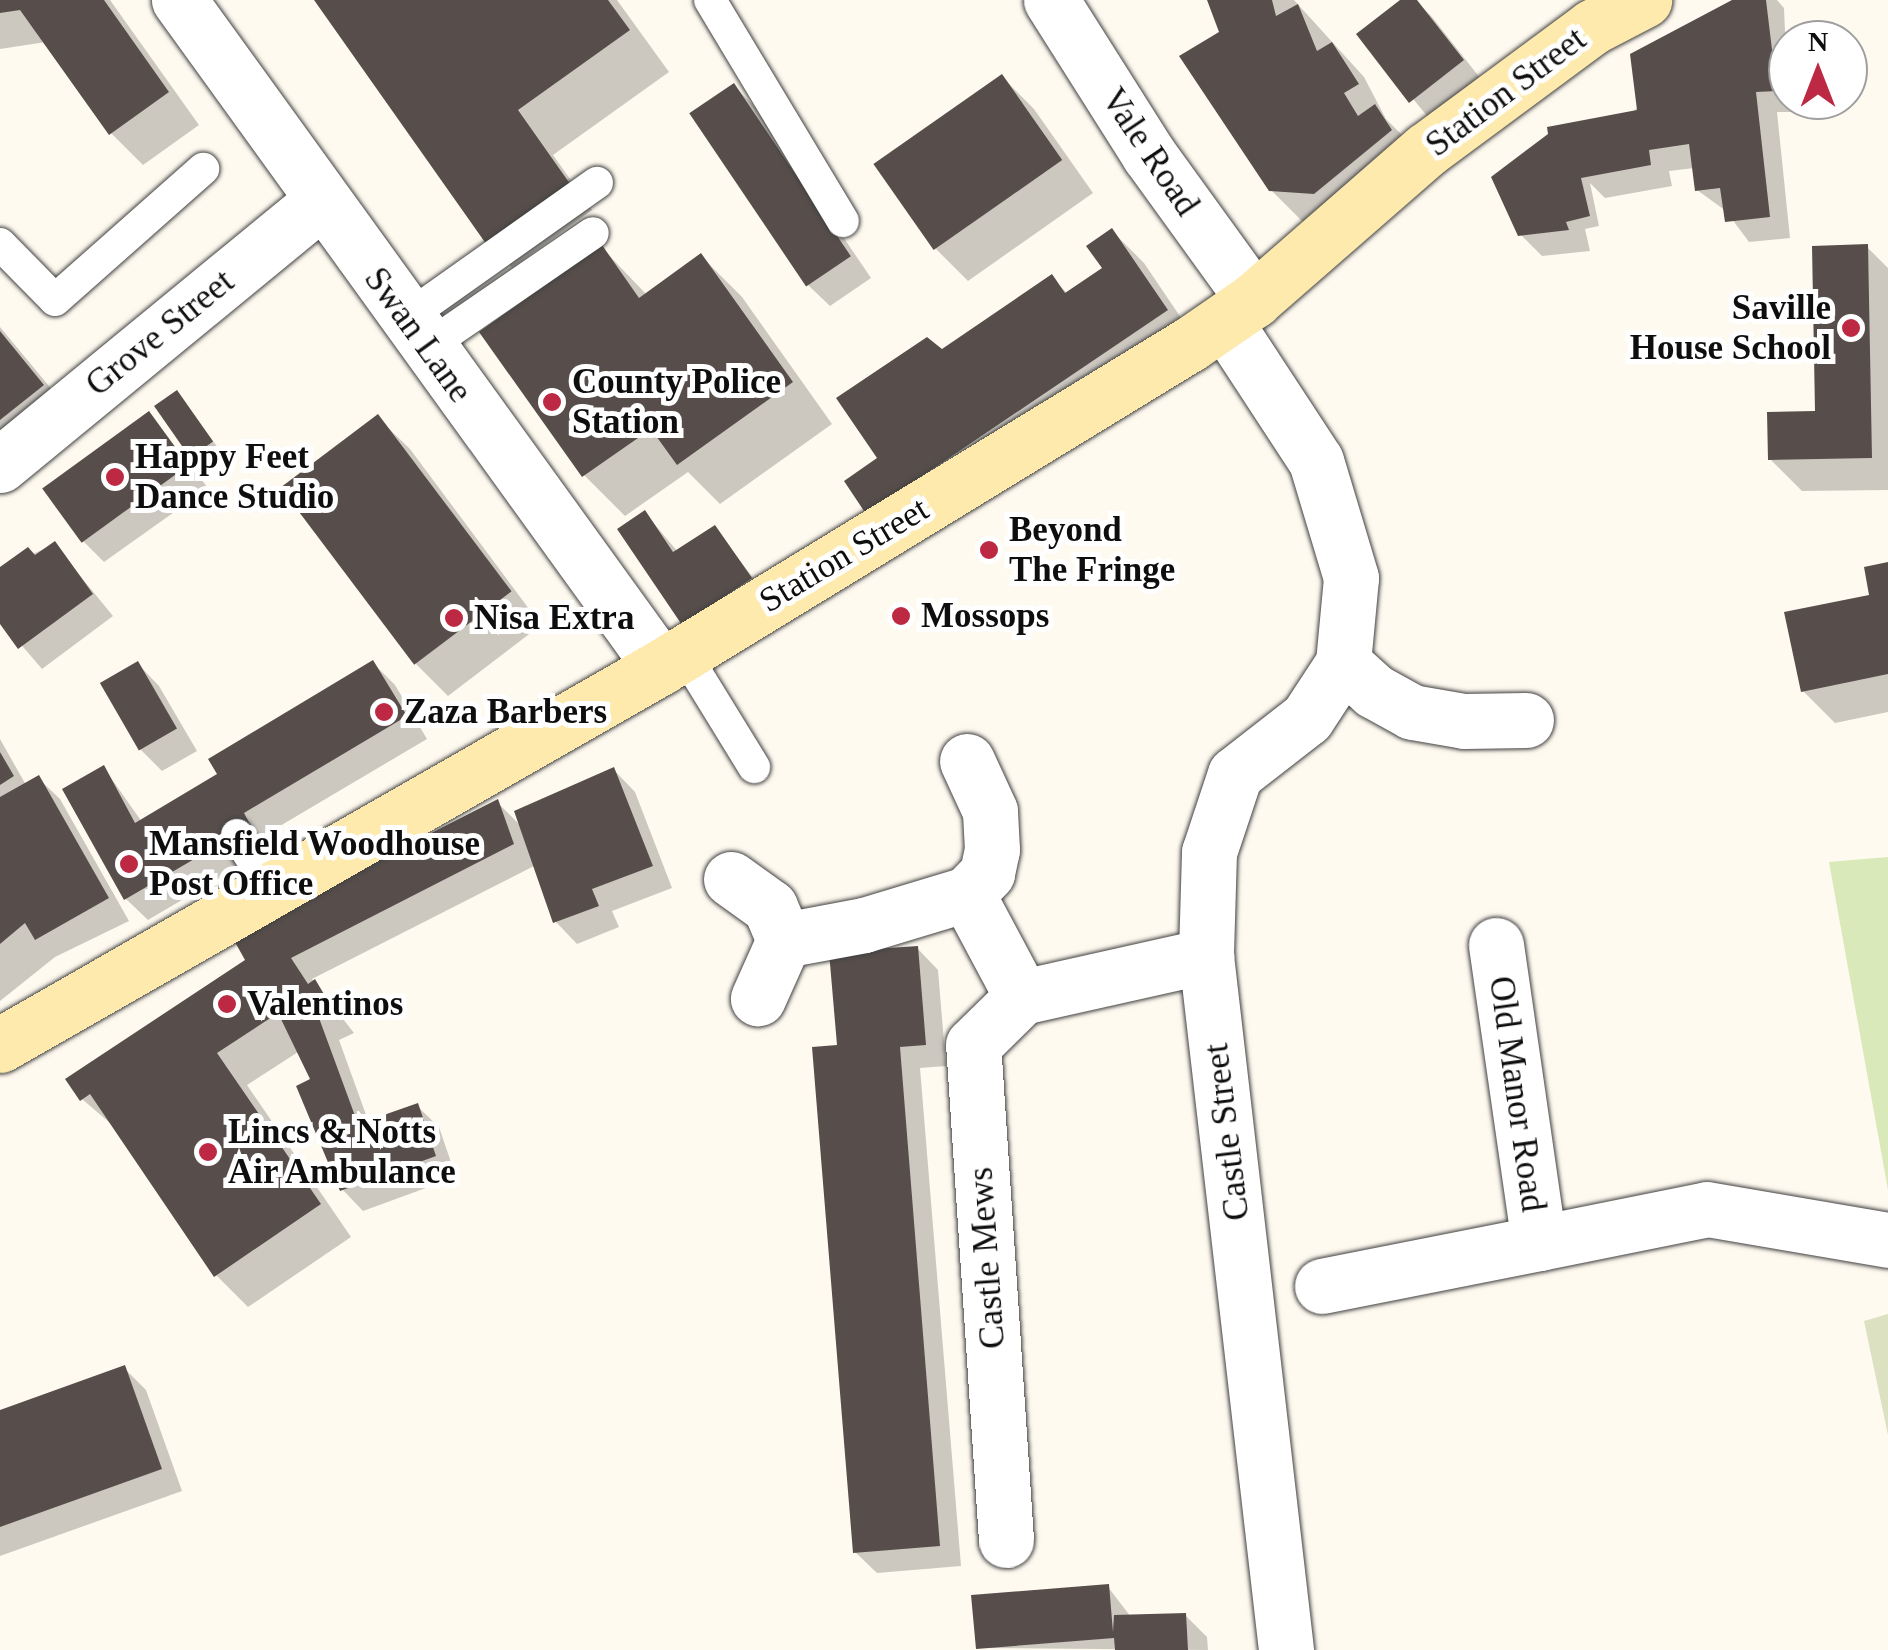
<!DOCTYPE html>
<html>
<head>
<meta charset="utf-8">
<style>
  body { margin:0 }
  #map { position:relative; width:1888px; height:1650px; overflow:hidden; background:#fffaf0; font-family:"Times New Roman",serif }
  div>[style] { position:absolute }
  .green>* { inset:0; background:#d9e9ba }
  .cemetery>* { inset:0; background:#dbe1c1 }
  .shadow>* { inset:0; background:#0003 }
  .building>* { inset:0; background:#574e4b; transform-origin:0 0 }
  .roads { filter:drop-shadow(0 0 2px #414141) drop-shadow(0 0 2px #414141) }
  .lane>* { height:32px; margin:-16px; padding:0 16px; transform-origin:16px; border-radius:16px; background:#fff }
  .street>* { height:55px; margin:-27.5px; padding:0 27.5px; transform-origin:27.5px; border-radius:27.5px; background:#fff }
  .secondary>* { height:55px; margin:-27.5px; padding:0 27.5px; transform-origin:27.5px; border-radius:27.5px; background:#fdeaac }
  .dots>* { width:28px; height:28px; translate:-50% -50%; box-sizing:border-box; border:5px solid #fff; border-radius:50% }
  span { translate:-50% -50%; white-space:nowrap; text-align:center; line-height:1.15; -webkit-text-stroke:10px #fff; paint-order:stroke }
  .street-label { font-size:35px; color:#0e0e0e }
  .poi-label { font-size:35px; color:#0e0e0e; font-weight:700 }
  .right { translate:-100% -50%; text-align:right }
  .left { translate:0 -50%; text-align:left }
  .north { position:absolute; left:1768px; top:20px; width:100px; height:100px; box-sizing:border-box; background:#fff; border:2px solid #9f9f9f; border-radius:50%; rotate:0deg; font-size:28px; font-weight:700; line-height:40px; text-align:center; color:#0e0e0e }
  .north::after { content:''; display:block; margin:auto; width:35px; height:45px; background:#bd2843; clip-path:polygon(50% 0,100% 100%,50% 72%,0 100%) }
</style>
</head>
<body>
<div id="map">
  <div class="green">
    <i style="clip-path:polygon(1888px 857px,1888px 1190px,1829px 862px)"></i>
  </div>
  <div class="cemetery">
    <i style="clip-path:polygon(1888px 1314px,1888px 1435px,1864px 1321px)"></i>
  </div>
  <div class="shadow">
    <i style="clip-path:polygon(0 0,110px 0,199px 125px,143px 165px,111px 133px,46px 42px,0 49px)"></i>
    <i style="clip-path:polygon(317px 0,617px 0,669px 72px,553px 155px,592px 210px,512px 268px)"></i>
    <i style="clip-path:polygon(1210px 0,1294px 0,1364px 77px,1386px 119px,1406px 139px,1303px 222px,1271px 190px)"></i>
    <i style="clip-path:polygon(1404px 0,1415px 0,1432px 17px,1484px 83px,1433px 123px,1360px 35px)"></i>
    <i style="clip-path:polygon(1737px 0,1777px 0,1784px 8px,1788px 100px,1796px 100px,1798px 112px,1777px 112px,1790px 238px,1749px 242px,1726px 211px,1697px 190px,1694px 168px,1669px 171px,1672px 186px,1605px 198px,1590px 183px,1599px 226px,1585px 229px,1590px 251px,1542px 256px,1520px 234px)"></i>
    <i style="clip-path:polygon(1002px 77px,1034px 109px,1093px 193px,968px 281px,936px 249px)"></i>
    <i style="clip-path:polygon(734px 86px,755px 107px,871px 278px,830px 306px,808px 285px)"></i>
    <i style="clip-path:polygon(1112px 231px,1144px 263px,1198px 343px,900px 544px,881px 459px,942px 352px,1052px 278px,1068px 294px,1105px 269px)"></i>
    <i style="clip-path:polygon(1867px 247px,1888px 268px,1888px 490px,1802px 491px,1770px 459px,1818px 413px)"></i>
    <i style="clip-path:polygon(602px 248px,647px 295px,701px 256px,742px 297px,832px 424px,720px 504px,688px 472px,625px 516px,584px 475px,483px 332px)"></i>
    <i style="clip-path:polygon(0 327px,83px 427px,0 482px)"></i>
    <i style="clip-path:polygon(177px 393px,222px 453px,203px 467px,193px 457px)"></i>
    <i style="clip-path:polygon(149px 414px,208px 488px,104px 562px,82px 540px)"></i>
    <i style="clip-path:polygon(378px 418px,410px 449px,541px 625px,448px 696px,416px 664px)"></i>
    <i style="clip-path:polygon(645px 513px,678px 552px,715px 528px,771px 601px,705px 645px)"></i>
    <i style="clip-path:polygon(54px 544px,113px 616px,42px 669px,0 620px,0 570px)"></i>
    <i style="clip-path:polygon(1888px 564px,1888px 712px,1835px 723px,1803px 691px,1872px 597px)"></i>
    <i style="clip-path:polygon(373px 663px,395px 685px,427px 739px,263px 836px,270px 848px,148px 920px,126px 899px,104px 768px,142px 822px,220px 775px)"></i>
    <i style="clip-path:polygon(138px 664px,159px 686px,197px 751px,162px 771px,141px 750px)"></i>
    <i style="clip-path:polygon(0 739px,26px 785px,38px 778px,60px 799px,129px 921px,55px 957px,0 1001px)"></i>
    <i style="clip-path:polygon(614px 770px,635px 792px,672px 888px,612px 911px,619px 927px,577px 944px,556px 922px,536px 865px,312px 979px,354px 1033px,339px 1040px,369px 1123px,417px 1106px,439px 1127px,456px 1177px,363px 1211px,342px 1189px,314px 1081px,298px 1052px,247px 1085px,351px 1237px,248px 1307px,216px 1275px,117px 1129px,82px 1099px,497px 802px,522px 827px)"></i>
    <i style="clip-path:polygon(917px 948px,938px 970px,946px 1066px,920px 1068px,961px 1566px,877px 1573px,855px 1552px,839px 1048px)"></i>
    <i style="clip-path:polygon(124px 1368px,146px 1390px,182px 1491px,0 1556px,0 1413px)"></i>
    <i style="clip-path:polygon(1108px 1587px,1131px 1617px,1185px 1615px,1207px 1637px,1208px 1650px,978px 1648px)"></i>
  </div>
  <div class="building">
    <i style="clip-path:polygon(0 0,104px 0,169px 92px,109px 135px,20px 10px,0 13px)"></i>
    <i style="clip-path:polygon(314px 0,608px 0,630px 30px,518px 110px,573px 188px,489px 248px)"></i>
    <i style="clip-path:polygon(1207px 0,1272px 0,1276px 16px,1298px 4px,1317px 51px,1332px 42px,1359px 84px,1344px 93px,1358px 116px,1375px 104px,1392px 130px,1314px 194px,1269px 191px,1179px 56px,1219px 32px)"></i>
    <i style="clip-path:polygon(1400px 0,1417px 0,1464px 60px,1409px 103px,1356px 34px)"></i>
    <i style="clip-path:polygon(1732px 0,1766px 0,1777px 91px,1756px 92px,1770px 217px,1725px 222px,1720px 188px,1695px 191px,1689px 144px,1649px 150px,1651px 165px,1581px 178px,1590px 216px,1566px 222px,1569px 230px,1518px 236px,1491px 177px,1548px 134px,1547px 127px,1637px 110px,1630px 54px)"></i>
    <i style="left:1002px;top:74px;width:105px;height:157px;rotate:55deg"></i>
    <i style="left:734px;top:83px;width:209px;height:54px;rotate:56deg"></i>
    <i style="clip-path:polygon(1112px 228px,1168px 310px,866px 514px,844px 481px,877px 458px,836px 398px,927px 337px,942px 349px,1052px 274px,1065px 293px,1102px 268px,1086px 246px)"></i>
    <i style="clip-path:polygon(1868px 244px,1872px 458px,1768px 460px,1767px 412px,1815px 411px,1812px 246px)"></i>
    <i style="clip-path:polygon(602px 245px,639px 298px,701px 253px,793px 382px,677px 465px,651px 429px,582px 477px,479px 332px)"></i>
    <i style="clip-path:polygon(0 331px,44px 385px,0 420px)"></i>
    <i style="left:177px;top:390px;width:63px;height:28px;rotate:55deg"></i>
    <i style="left:149px;top:411px;width:67px;height:132px;rotate:54deg"></i>
    <i style="left:378px;top:414px;width:222px;height:122px;rotate:53deg"></i>
    <i style="clip-path:polygon(645px 510px,673px 552px,715px 525px,752px 578px,682px 625px,617px 529px)"></i>
    <i style="clip-path:polygon(55px 541px,93px 594px,18px 649px,0 624px,0 567px,28px 547px,35px 555px)"></i>
    <i style="clip-path:polygon(1888px 562px,1888px 674px,1801px 692px,1784px 612px,1869px 595px,1864px 567px)"></i>
    <i style="clip-path:polygon(373px 660px,407px 716px,244px 813px,251px 826px,124px 900px,62px 789px,104px 765px,135px 823px,217px 774px,208px 759px)"></i>
    <i style="left:138px;top:661px;width:78px;height:44px;rotate:60deg"></i>
    <i style="clip-path:polygon(0 752px,14px 776px,0 785px)"></i>
    <i style="clip-path:polygon(614px 767px,653px 866px,592px 889px,599px 906px,553px 923px,514px 811px)"></i>
    <i style="clip-path:polygon(39px 775px,109px 898px,35px 940px,25px 923px,0 944px,0 797px)"></i>
    <i style="clip-path:polygon(498px 799px,514px 844px,291px 958px,308px 984px,315px 979px,334px 1011px,319px 1018px,358px 1124px,418px 1103px,436px 1156px,340px 1191px,296px 1086px,310px 1079px,278px 1013px,217px 1053px,321px 1204px,214px 1277px,90px 1094px,80px 1101px,65px 1079px,245px 960px,231px 935px)"></i>
    <i style="clip-path:polygon(918px 946px,926px 1045px,900px 1047px,940px 1546px,853px 1553px,812px 1047px,837px 1045px,829px 952px)"></i>
    <i style="clip-path:polygon(125px 1365px,162px 1469px,0 1527px,0 1410px)"></i>
    <i style="clip-path:polygon(1109px 1584px,1113px 1632px,1114px 1615px,1186px 1613px,1188px 1650px,1115px 1650px,1114px 1638px,976px 1649px,971px 1595px)"></i>
  </div>
  <div class="roads">
    <div class="lane">
      <i style="left:710px;top:0;width:258px;rotate:59deg"></i>
      <i style="left:0;top:244px;width:78px;rotate:45.5deg"></i>
      <i style="left:55px;top:300px;width:198px;rotate:-41.5deg"></i>
      <i style="left:406px;top:318px;width:234px;rotate:-35.3deg"></i>
      <i style="left:427px;top:347px;width:201px;rotate:-34.5deg"></i>
      <i style="left:684px;top:653px;width:134px;rotate:58.4deg"></i>
      <i style="left:237px;top:835px;width:65px;rotate:58.3deg"></i>
    </div>
    <div class="street">
      <i style="left:179px;top:0;width:823px;rotate:54.15deg"></i>
      <i style="left:1051px;top:0;width:183px;rotate:57.7deg"></i>
      <i style="left:1149px;top:155px;width:179px;rotate:54.1deg"></i>
      <i style="left:1225px;top:322px;width:166px;rotate:56.8deg"></i>
      <i style="left:1316px;top:461px;width:122px;rotate:73.3deg"></i>
      <i style="left:1351px;top:578px;width:85px;rotate:95.4deg"></i>
      <i style="left:1343px;top:663px;width:66px;rotate:123.2deg"></i>
      <i style="left:1307px;top:718px;width:91px;rotate:142.1deg"></i>
      <i style="left:1235px;top:774px;width:82px;rotate:108.4deg"></i>
      <i style="left:1209px;top:852px;width:104px;rotate:91.7deg"></i>
      <i style="left:1206px;top:956px;width:699px;rotate:83.42deg"></i>
      <i style="left:0;top:465px;width:416px;rotate:-39.4deg"></i>
      <i style="left:1343px;top:663px;width:42px;rotate:42.1deg"></i>
      <i style="left:1374px;top:691px;width:43px;rotate:28.9deg"></i>
      <i style="left:1412px;top:712px;width:53px;rotate:9.8deg"></i>
      <i style="left:1464px;top:721px;width:62px;rotate:-0.9deg"></i>
      <i style="left:731px;top:879px;width:48px;rotate:35.7deg"></i>
      <i style="left:770px;top:907px;width:36px;rotate:67deg"></i>
      <i style="left:784px;top:940px;width:64px;rotate:114.1deg"></i>
      <i style="left:967px;top:894px;width:117px;rotate:61.9deg"></i>
      <i style="left:784px;top:940px;width:81px;rotate:-10.6deg"></i>
      <i style="left:864px;top:925px;width:108px;rotate:-16.8deg"></i>
      <i style="left:967px;top:894px;width:29px;rotate:-46deg"></i>
      <i style="left:987px;top:873px;width:24px;rotate:-78deg"></i>
      <i style="left:992px;top:850px;width:39px;rotate:-93deg"></i>
      <i style="left:990px;top:811px;width:55px;rotate:-114.7deg"></i>
      <i style="left:1496px;top:945px;width:301px;rotate:81.8deg"></i>
      <i style="left:1539px;top:1243px;width:171px;rotate:-11.4deg"></i>
      <i style="left:1707px;top:1209px;width:184px;rotate:9.7deg"></i>
      <i style="left:1322px;top:1286px;width:221px;rotate:-11.2deg"></i>
      <i style="left:1006px;top:1540px;width:496px;rotate:-93.8deg"></i>
      <i style="left:973px;top:1045px;width:69px;rotate:-44.4deg"></i>
      <i style="left:1022px;top:997px;width:189px;rotate:-12.6deg"></i>
    </div>
    <div class="secondary">
      <i style="left:0;top:1045px;width:761px;rotate:-29.76deg"></i>
      <i style="left:661px;top:667px;width:620px;rotate:-31.41deg"></i>
      <i style="left:1190px;top:344px;width:78px;rotate:-34.5deg"></i>
      <i style="left:1254px;top:300px;width:228px;rotate:-41.1deg"></i>
      <i style="left:1426px;top:150px;width:207px;rotate:-36.5deg"></i>
      <i style="left:1592px;top:27px;width:59px;rotate:-27.4deg"></i>
    </div>
  </div>
  <div class="dots">
    <i style="left:1851px;top:328px;background:#bd2843"></i>
    <i style="left:552px;top:402px;background:#bd2843"></i>
    <i style="left:115px;top:477px;background:#bd2843"></i>
    <i style="left:989px;top:550px;background:#bd2843"></i>
    <i style="left:901px;top:616px;background:#bd2843"></i>
    <i style="left:454px;top:618px;background:#bd2843"></i>
    <i style="left:384px;top:712px;background:#bd2843"></i>
    <i style="left:129px;top:864px;background:#bd2843"></i>
    <i style="left:227px;top:1004px;background:#bd2843"></i>
    <i style="left:208px;top:1152px;background:#bd2843"></i>
  </div>
  <div class="street-label">
    <span style="left:1506px;top:92px;rotate:-37deg">Station Street</span>
    <span style="left:1150px;top:152px;rotate:56deg">Vale Road</span>
    <span style="left:160px;top:333px;rotate:-39deg">Grove Street</span>
    <span style="left:418px;top:335px;rotate:54deg">Swan Lane</span>
    <span style="left:844px;top:555px;rotate:-31deg">Station Street</span>
    <span style="left:1517px;top:1094px;rotate:82deg">Old Manor Road</span>
    <span style="left:1227px;top:1132px;rotate:-97deg">Castle Street</span>
    <span style="left:987px;top:1258px;rotate:-94deg">Castle Mews</span>
  </div>
  <div class="poi-label">
    <span class="right" style="left:1831px;top:328px">Saville<br>House School</span>
    <span class="left" style="left:572px;top:402px">County Police<br>Station</span>
    <span class="left" style="left:135px;top:477px">Happy Feet<br>Dance Studio</span>
    <span class="left" style="left:1009px;top:550px">Beyond<br>The Fringe</span>
    <span class="left" style="left:921px;top:616px">Mossops</span>
    <span class="left" style="left:474px;top:618px">Nisa Extra</span>
    <span class="left" style="left:404px;top:712px">Zaza Barbers</span>
    <span class="left" style="left:149px;top:864px">Mansfield Woodhouse<br>Post Office</span>
    <span class="left" style="left:247px;top:1004px">Valentinos</span>
    <span class="left" style="left:228px;top:1152px">Lincs &amp; Notts<br>Air Ambulance</span>
  </div>
  <div class="north">N</div>
</div>
</body>
</html>
